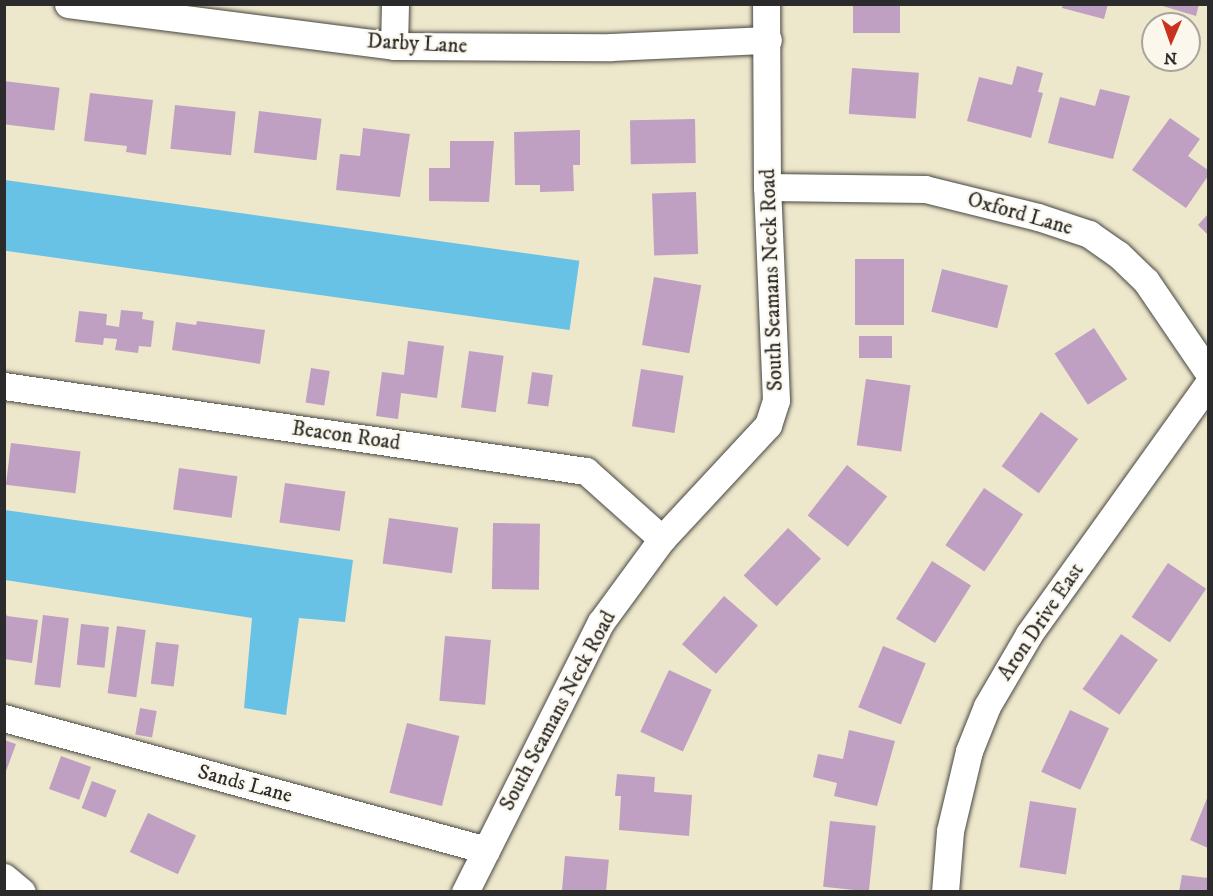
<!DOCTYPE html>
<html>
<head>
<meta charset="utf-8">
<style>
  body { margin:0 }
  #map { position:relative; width:1213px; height:896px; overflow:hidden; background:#ede7cb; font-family:"IM FELL DW Pica",serif }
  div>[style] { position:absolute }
  .water>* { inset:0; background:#68c2e6; transform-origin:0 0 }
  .building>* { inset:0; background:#bfa0c2; transform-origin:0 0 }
  .roads { filter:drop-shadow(0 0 2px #484743) drop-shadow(0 0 2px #484743) }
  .minor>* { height:27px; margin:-13.5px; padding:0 13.5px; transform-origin:13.5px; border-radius:13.5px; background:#fff }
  span { translate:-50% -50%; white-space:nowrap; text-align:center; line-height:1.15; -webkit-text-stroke:4.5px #fbf7ec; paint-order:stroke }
  .street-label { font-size:21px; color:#2b2b2b }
  .frame { position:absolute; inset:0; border:6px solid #2b2b2b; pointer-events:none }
  .north { position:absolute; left:1141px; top:12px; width:60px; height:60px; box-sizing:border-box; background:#fbf7ec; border:2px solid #a8a59f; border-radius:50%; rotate:182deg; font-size:16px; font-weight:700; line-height:24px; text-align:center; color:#2b2b2b }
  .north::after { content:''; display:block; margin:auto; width:21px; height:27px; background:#c8321e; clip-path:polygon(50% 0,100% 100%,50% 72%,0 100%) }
</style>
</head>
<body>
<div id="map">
  <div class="water">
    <i style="left:5px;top:180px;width:580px;height:70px;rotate:8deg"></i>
    <i style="clip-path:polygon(5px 510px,353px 560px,345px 622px,299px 618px,286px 715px,244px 708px,252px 618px,5px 580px)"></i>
  </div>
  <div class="building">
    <i style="left:853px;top:4px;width:47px;height:29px"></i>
    <i style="clip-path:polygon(1063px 4px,1108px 4px,1104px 19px,1062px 8px)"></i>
    <i style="clip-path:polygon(1156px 4px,1199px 4px,1196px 16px)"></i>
    <i style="clip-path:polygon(1017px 66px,1043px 73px,1038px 92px,1043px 93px,1031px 138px,967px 121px,979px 77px,1012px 85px)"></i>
    <i style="left:852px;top:68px;width:67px;height:46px;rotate:4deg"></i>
    <i style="left:4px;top:81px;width:56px;height:43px;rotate:7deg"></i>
    <i style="clip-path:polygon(1100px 89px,1130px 96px,1113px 159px,1048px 143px,1060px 97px,1095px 106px)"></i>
    <i style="clip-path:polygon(90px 93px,153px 100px,146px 155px,126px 152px,127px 146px,84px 141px)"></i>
    <i style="left:175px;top:105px;width:61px;height:44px;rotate:6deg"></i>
    <i style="left:259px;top:111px;width:63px;height:42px;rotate:7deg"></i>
    <i style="clip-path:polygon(1170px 118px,1200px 139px,1188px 156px,1208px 170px,1208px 176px,1186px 208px,1132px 170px)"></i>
    <i style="left:695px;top:119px;width:44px;height:65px;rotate:89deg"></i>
    <i style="clip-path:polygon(363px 128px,410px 134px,400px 197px,336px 190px,340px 154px,360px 156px)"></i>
    <i style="clip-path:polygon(580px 130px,580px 165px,573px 165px,574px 191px,540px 192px,540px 185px,515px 185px,514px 132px)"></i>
    <i style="clip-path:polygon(450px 141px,494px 141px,489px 202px,429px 201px,429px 168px,450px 168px)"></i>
    <i style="left:696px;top:192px;width:62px;height:44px;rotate:88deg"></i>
    <i style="clip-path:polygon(1208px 214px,1208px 235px,1198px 225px)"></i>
    <i style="left:855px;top:259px;width:49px;height:66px"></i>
    <i style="left:942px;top:269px;width:68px;height:44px;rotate:14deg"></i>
    <i style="left:654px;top:277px;width:48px;height:69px;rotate:10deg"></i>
    <i style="clip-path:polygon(121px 310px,143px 312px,142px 319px,154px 321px,151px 347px,139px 346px,138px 353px,115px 350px,117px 339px,104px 338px,103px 345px,75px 342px,79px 311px,107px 314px,106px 325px,119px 327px)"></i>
    <i style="clip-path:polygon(197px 321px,265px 330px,260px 364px,172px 350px,176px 322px,196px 325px)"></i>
    <i style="left:1094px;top:328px;width:61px;height:47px;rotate:57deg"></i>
    <i style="left:859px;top:336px;width:33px;height:22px"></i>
    <i style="clip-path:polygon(408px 341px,444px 346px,437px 398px,401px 393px,398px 419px,376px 416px,382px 372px,404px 375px)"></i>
    <i style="left:469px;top:351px;width:35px;height:57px;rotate:8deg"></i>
    <i style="left:311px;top:368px;width:19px;height:35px;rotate:9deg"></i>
    <i style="left:641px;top:369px;width:43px;height:58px;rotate:9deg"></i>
    <i style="left:532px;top:372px;width:21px;height:32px;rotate:8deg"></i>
    <i style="left:866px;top:379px;width:45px;height:67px;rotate:8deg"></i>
    <i style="left:1041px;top:412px;width:46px;height:67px;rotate:36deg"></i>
    <i style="left:11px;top:443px;width:70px;height:42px;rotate:7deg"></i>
    <i style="left:847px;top:465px;width:51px;height:64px;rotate:38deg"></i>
    <i style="left:179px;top:468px;width:59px;height:42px;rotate:8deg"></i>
    <i style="left:285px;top:483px;width:61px;height:40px;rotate:8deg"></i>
    <i style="left:984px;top:488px;width:47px;height:69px;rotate:34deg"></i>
    <i style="left:389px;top:518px;width:70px;height:46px;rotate:8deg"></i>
    <i style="left:493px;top:523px;width:47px;height:66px;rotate:1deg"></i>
    <i style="left:788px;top:528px;width:45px;height:65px;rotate:43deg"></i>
    <i style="left:932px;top:561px;width:46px;height:68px;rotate:32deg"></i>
    <i style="left:1168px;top:563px;width:46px;height:65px;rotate:34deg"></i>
    <i style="left:724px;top:596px;width:45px;height:64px;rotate:41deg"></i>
    <i style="clip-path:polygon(4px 610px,7px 616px,38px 620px,32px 663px,4px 659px)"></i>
    <i style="left:43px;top:615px;width:26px;height:70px;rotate:7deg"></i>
    <i style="left:81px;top:624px;width:28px;height:41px;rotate:6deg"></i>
    <i style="left:117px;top:626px;width:29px;height:68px;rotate:8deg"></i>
    <i style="left:1121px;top:634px;width:45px;height:67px;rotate:35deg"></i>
    <i style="left:445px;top:636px;width:46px;height:65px;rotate:5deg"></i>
    <i style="left:156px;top:642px;width:23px;height:42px;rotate:7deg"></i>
    <i style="left:883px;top:646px;width:46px;height:66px;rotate:22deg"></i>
    <i style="left:669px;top:670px;width:47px;height:68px;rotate:25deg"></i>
    <i style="left:140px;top:708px;width:17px;height:27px;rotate:10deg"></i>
    <i style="left:1070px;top:710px;width:43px;height:68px;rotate:25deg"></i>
    <i style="left:407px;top:723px;width:54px;height:72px;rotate:14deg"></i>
    <i style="clip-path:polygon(849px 730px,895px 741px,877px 806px,834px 796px,837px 783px,813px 777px,818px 754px,843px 759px)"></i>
    <i style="clip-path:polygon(4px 740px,16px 744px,5px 774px,4px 774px)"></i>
    <i style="left:61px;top:756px;width:32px;height:35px;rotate:20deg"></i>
    <i style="clip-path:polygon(617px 774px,655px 777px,654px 792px,692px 795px,689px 836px,619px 830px,621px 796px,615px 796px)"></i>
    <i style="left:92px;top:781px;width:26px;height:29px;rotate:21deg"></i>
    <i style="clip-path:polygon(1208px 796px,1208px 848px,1190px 840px)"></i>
    <i style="left:1030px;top:801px;width:47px;height:67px;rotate:9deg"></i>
    <i style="left:148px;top:813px;width:53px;height:43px;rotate:25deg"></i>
    <i style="left:830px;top:821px;width:46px;height:66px;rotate:6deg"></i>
    <i style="left:565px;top:856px;width:44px;height:36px;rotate:5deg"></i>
    <i style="clip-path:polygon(1182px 875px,1208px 878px,1208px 892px,1179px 892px)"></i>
  </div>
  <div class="roads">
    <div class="minor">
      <i style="left:68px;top:4px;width:329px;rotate:7.3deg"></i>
      <i style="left:394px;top:46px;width:217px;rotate:0.3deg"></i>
      <i style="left:611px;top:47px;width:157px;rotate:-2.6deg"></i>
      <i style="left:394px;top:46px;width:42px;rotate:-88.6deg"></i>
      <i style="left:767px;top:187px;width:158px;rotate:0.7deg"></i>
      <i style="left:925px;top:189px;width:116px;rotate:13.9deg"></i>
      <i style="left:1038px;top:217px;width:54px;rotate:18.4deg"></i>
      <i style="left:1089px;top:234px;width:35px;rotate:35deg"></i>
      <i style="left:1118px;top:254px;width:39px;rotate:44deg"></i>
      <i style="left:1146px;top:281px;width:110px;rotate:55.7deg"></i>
      <i style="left:4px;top:386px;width:588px;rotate:8.31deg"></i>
      <i style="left:586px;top:471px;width:102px;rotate:41.8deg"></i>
      <i style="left:4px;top:718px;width:500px;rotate:15.3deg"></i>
      <i style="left:4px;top:877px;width:23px;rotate:40deg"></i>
      <i style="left:465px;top:892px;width:302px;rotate:-63.3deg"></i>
      <i style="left:601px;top:622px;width:103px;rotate:-53.7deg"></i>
      <i style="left:662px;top:539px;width:156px;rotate:-47.1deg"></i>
      <i style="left:768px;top:425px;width:26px;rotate:-72deg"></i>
      <i style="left:776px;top:400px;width:213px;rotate:-92.4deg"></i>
      <i style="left:767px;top:187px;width:183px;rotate:-90.3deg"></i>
      <i style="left:945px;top:892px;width:61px;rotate:-85.3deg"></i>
      <i style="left:950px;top:831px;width:82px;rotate:-76.6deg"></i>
      <i style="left:969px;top:751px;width:48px;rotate:-68.2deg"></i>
      <i style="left:987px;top:706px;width:83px;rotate:-59.7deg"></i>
      <i style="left:1029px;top:634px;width:307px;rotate:-54.4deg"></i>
    </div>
  </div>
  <div class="street-label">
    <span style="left:417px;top:44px;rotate:3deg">Darby Lane</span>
    <span style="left:1020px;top:214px;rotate:16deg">Oxford Lane</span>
    <span style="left:772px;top:280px;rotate:-92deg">South Seamans Neck Road</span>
    <span style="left:346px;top:436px;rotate:8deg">Beacon Road</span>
    <span style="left:1041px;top:622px;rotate:-56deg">Aron Drive East</span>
    <span style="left:558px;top:711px;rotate:-62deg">South Seamans Neck Road</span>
    <span style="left:245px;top:784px;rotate:15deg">Sands Lane</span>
  </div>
  <div class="frame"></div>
  <div class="north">N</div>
</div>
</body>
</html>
